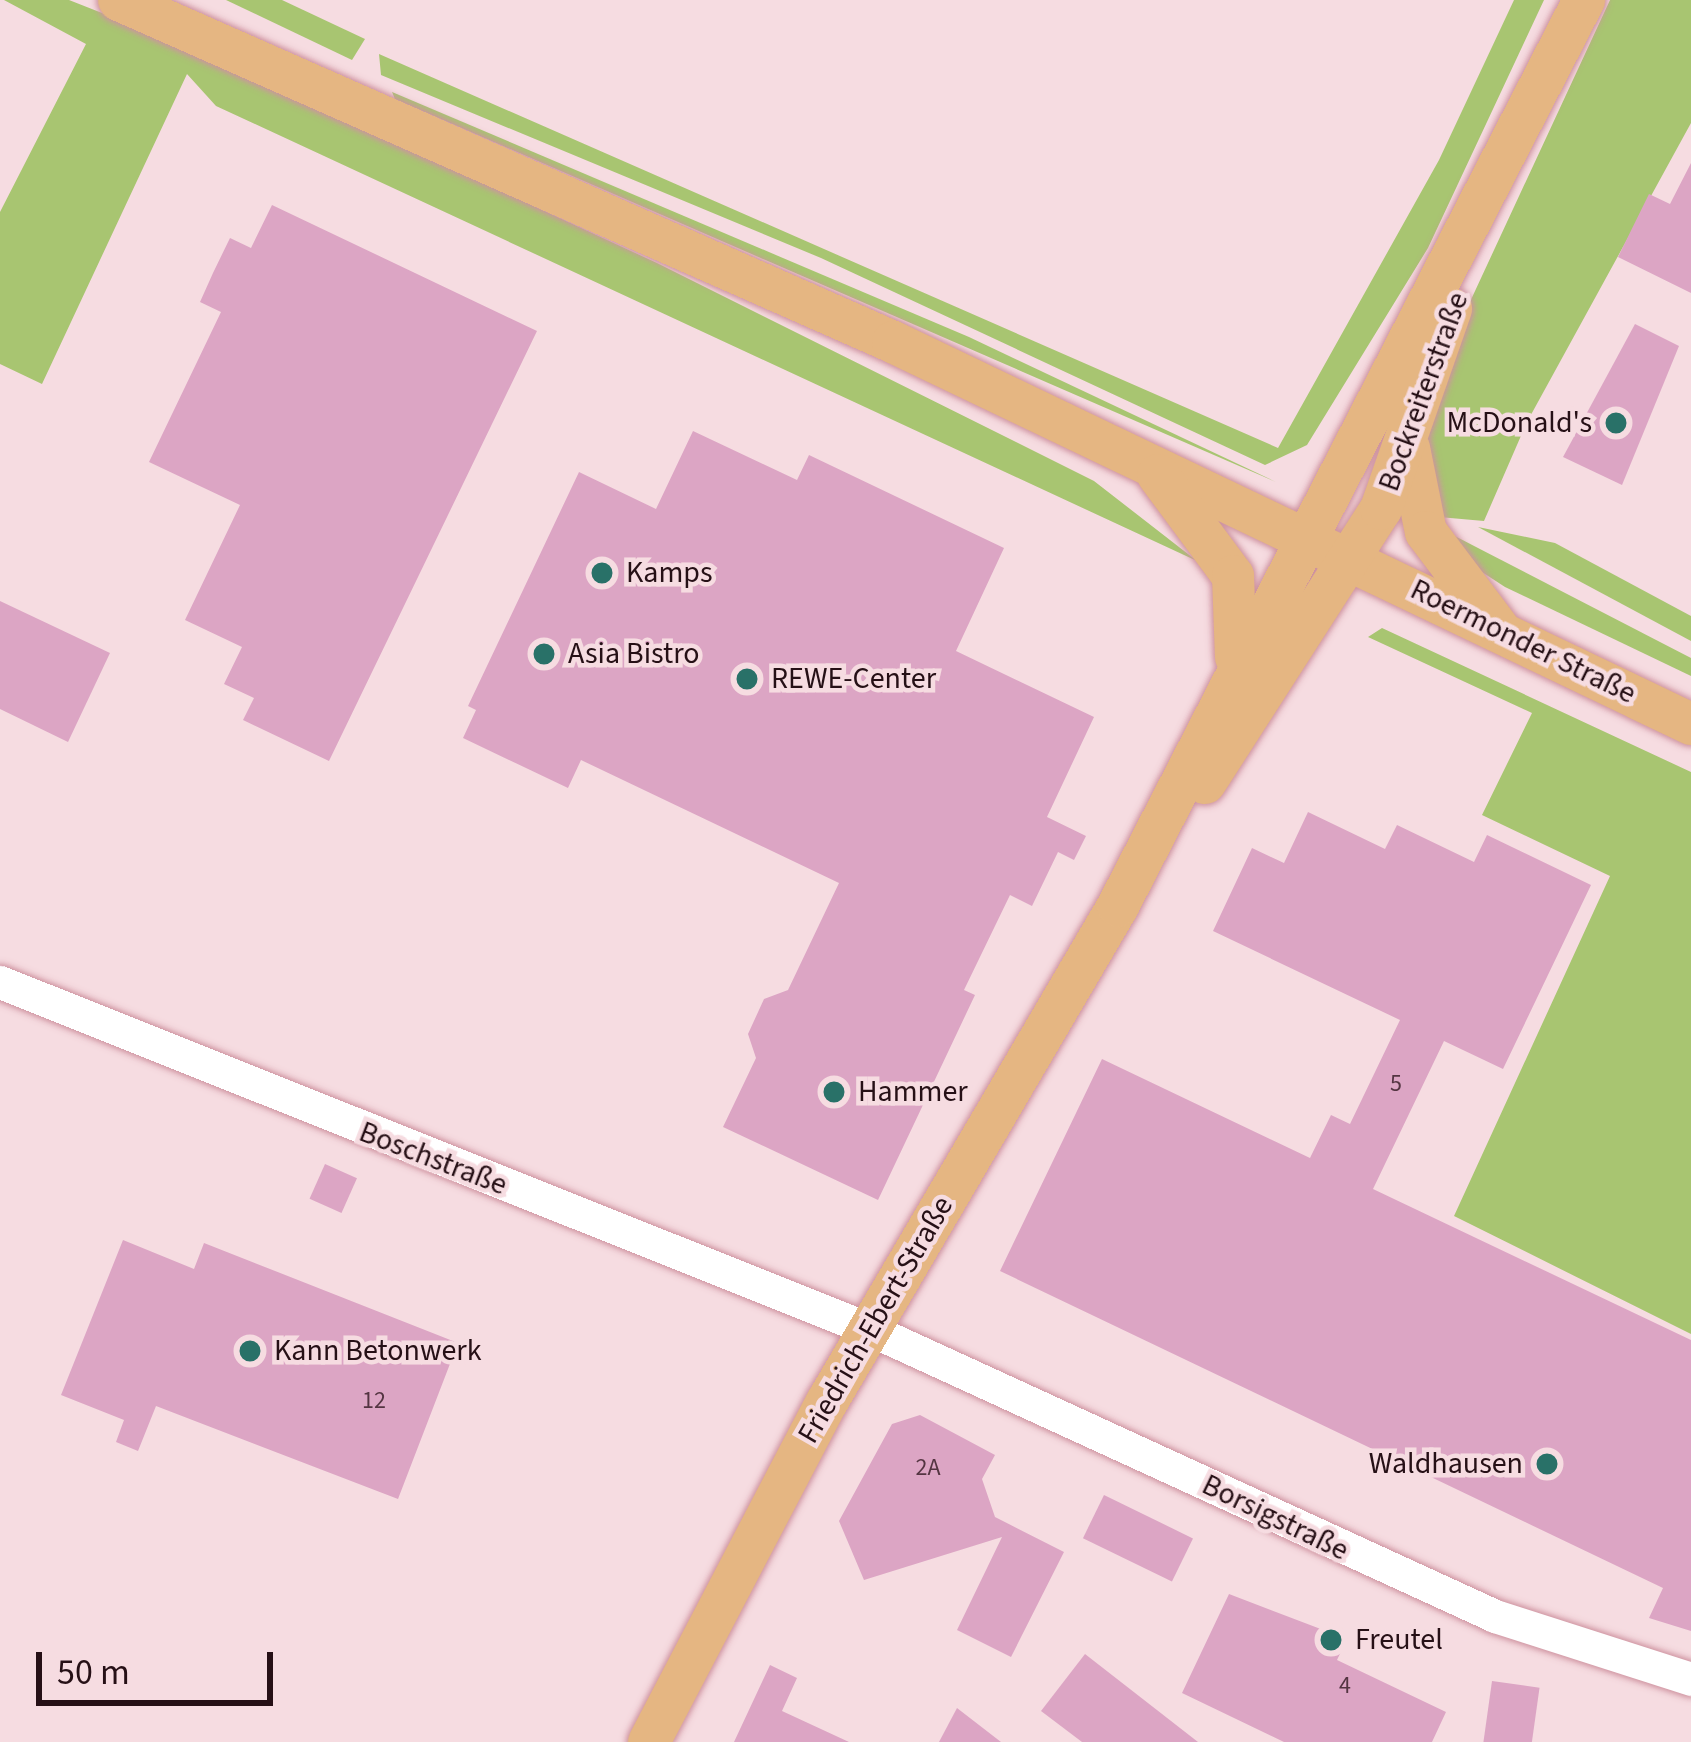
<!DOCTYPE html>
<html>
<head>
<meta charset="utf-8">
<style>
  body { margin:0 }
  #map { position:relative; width:1691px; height:1742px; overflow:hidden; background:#f6dce1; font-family:"Source Sans 3",sans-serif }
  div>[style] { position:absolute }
  .green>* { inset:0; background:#a8c571 }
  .building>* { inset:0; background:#dca5c4; transform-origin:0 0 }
  .roads { filter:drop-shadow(0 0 3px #ce929f) drop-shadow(0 0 3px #ce929f) }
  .minor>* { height:33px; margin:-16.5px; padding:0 16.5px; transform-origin:16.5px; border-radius:16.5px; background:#fff }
  .major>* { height:42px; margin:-21px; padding:0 21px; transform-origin:21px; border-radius:21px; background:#e5b682 }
  .dots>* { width:33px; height:33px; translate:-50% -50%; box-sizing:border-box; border:6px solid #f6dce1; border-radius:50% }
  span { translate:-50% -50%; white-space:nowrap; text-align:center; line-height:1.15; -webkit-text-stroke:9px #f6dce1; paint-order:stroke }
  .number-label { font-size:24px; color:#543542 }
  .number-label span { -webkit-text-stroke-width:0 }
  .street-label { font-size:30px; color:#261016 }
  .poi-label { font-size:30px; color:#261016 }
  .right { translate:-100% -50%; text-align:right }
  .left { translate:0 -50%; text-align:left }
  .scale { position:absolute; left:36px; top:1652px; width:237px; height:54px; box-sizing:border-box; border:6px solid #261016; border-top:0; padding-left:15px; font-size:36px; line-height:42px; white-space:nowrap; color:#261016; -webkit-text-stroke:9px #f6dce1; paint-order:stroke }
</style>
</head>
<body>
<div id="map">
  <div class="green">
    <i style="clip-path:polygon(4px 0,69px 0,196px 50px,657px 263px,1094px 481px,1197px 561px,216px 106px,187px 74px,42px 384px,0 364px,0 212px,86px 44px)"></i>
    <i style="clip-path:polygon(226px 0,282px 0,365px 39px,352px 60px)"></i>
    <i style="clip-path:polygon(1514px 0,1544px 0,1428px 248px,1307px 445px,1265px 465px,821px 258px,381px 75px,379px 54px,1278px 448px,1439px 160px)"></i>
    <i style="clip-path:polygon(1610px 0,1691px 0,1691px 123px,1527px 422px,1484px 521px,1439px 517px,1422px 428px,1443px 360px)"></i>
    <i style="clip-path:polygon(392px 92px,969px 337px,1276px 482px,395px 99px)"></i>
    <i style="clip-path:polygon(1478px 527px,1555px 543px,1691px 616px,1691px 641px)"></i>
    <i style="clip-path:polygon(1447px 532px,1691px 658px,1691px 676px,1505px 587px,1465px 561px)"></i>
    <i style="clip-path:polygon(1382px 628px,1691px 772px,1691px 1334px,1454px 1216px,1610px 876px,1482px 815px,1532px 713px,1368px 637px)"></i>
  </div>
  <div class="building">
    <i style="clip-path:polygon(1691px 163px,1691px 293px,1618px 257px,1649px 194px,1670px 204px)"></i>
    <i style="clip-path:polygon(272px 205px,537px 331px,329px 761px,243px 720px,254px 698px,224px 684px,242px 647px,185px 620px,240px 505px,149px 462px,221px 312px,200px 302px,213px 273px,230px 238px,251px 248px)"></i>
    <i style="clip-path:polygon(1635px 324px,1679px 346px,1622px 485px,1563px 457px)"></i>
    <i style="clip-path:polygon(693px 431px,797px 480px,809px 455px,1004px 548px,956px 651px,1094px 717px,1047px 817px,1086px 836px,1074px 860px,1058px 852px,1032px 906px,1010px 895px,964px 990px,975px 995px,878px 1200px,723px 1127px,756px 1058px,748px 1034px,764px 999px,788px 990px,839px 883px,581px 760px,568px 788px,463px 738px,476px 710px,468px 706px,579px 472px,656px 509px)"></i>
    <i style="clip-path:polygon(0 601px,110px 653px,68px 742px,0 709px)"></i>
    <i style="clip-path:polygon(1308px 812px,1385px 849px,1397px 825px,1474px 862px,1487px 835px,1591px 885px,1503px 1069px,1444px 1041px,1373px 1189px,1691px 1340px,1691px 1631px,1649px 1618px,1663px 1588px,1000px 1271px,1102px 1059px,1310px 1158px,1331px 1115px,1350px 1124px,1400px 1020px,1213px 931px,1252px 848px,1284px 863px)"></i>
    <i style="left:325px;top:1164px;width:35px;height:38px;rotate:24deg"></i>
    <i style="clip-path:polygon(123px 1240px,194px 1269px,204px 1243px,458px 1343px,398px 1499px,156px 1406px,138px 1451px,116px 1442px,124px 1420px,61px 1395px)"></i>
    <i style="clip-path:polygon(920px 1415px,995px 1455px,982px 1479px,995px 1517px,1064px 1552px,1011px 1657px,957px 1630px,1002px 1537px,864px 1580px,839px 1521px,892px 1424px)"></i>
    <i style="left:1104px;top:1495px;width:99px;height:48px;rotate:26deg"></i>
    <i style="clip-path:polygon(1229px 1594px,1347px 1639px,1337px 1660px,1446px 1712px,1432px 1742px,1284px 1742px,1182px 1693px)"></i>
    <i style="clip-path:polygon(1085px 1654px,1198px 1742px,1082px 1742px,1041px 1711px)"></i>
    <i style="clip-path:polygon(770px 1665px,797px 1678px,782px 1711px,849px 1742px,734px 1742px)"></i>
    <i style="left:1492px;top:1681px;width:48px;height:62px;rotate:8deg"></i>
    <i style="clip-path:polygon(957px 1708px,1001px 1742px,939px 1742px)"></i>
  </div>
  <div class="roads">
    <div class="minor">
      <i style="left:0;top:982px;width:936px;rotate:21.77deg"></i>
      <i style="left:869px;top:1329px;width:689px;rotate:24.63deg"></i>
      <i style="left:1495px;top:1616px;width:206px;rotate:17.8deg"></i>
    </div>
    <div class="major">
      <i style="left:119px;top:0;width:846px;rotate:23.84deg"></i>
      <i style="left:893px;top:342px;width:885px;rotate:25.58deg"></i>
      <i style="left:1409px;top:448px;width:86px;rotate:78.6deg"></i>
      <i style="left:1426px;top:532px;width:121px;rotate:53deg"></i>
      <i style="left:1158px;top:475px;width:126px;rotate:53.4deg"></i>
      <i style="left:1233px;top:576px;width:81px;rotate:87.9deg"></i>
      <i style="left:1205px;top:783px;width:326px;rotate:-57.3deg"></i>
      <i style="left:1381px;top:509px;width:212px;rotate:-70.7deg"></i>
      <i style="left:649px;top:1742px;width:384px;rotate:-62.4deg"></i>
      <i style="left:827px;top:1402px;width:575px;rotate:-59.6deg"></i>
      <i style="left:1118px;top:906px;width:1019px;rotate:-62.78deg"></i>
    </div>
  </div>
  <div class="dots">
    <i style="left:1616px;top:423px;background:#297168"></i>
    <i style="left:602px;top:573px;background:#297168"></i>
    <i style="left:544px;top:654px;background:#297168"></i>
    <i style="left:747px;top:679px;background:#297168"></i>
    <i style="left:834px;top:1092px;background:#297168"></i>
    <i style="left:250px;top:1351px;background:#297168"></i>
    <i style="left:1547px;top:1464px;background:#297168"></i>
    <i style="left:1331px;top:1640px;background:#297168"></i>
  </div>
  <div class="number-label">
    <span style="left:1396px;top:1084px">5</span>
    <span style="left:374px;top:1401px">12</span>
    <span style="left:928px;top:1468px">2A</span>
    <span style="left:1345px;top:1686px">4</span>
  </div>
  <div class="street-label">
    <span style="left:1424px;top:392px;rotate:-70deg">Bockreiterstraße</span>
    <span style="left:1523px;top:642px;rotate:26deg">Roermonder Straße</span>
    <span style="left:433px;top:1159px;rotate:21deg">Boschstraße</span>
    <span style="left:876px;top:1320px;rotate:-60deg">Friedrich-Ebert-Straße</span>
    <span style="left:1275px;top:1518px;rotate:26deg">Borsigstraße</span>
  </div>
  <div class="poi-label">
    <span class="right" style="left:1592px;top:423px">McDonald's</span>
    <span class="left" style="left:626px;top:573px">Kamps</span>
    <span class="left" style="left:568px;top:654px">Asia Bistro</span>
    <span class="left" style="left:771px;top:679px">REWE-Center</span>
    <span class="left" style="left:858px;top:1092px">Hammer</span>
    <span class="left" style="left:274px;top:1351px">Kann Betonwerk</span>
    <span class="right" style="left:1523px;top:1464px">Waldhausen</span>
    <span class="left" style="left:1355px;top:1640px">Freutel</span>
  </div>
  <div class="scale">50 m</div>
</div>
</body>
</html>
